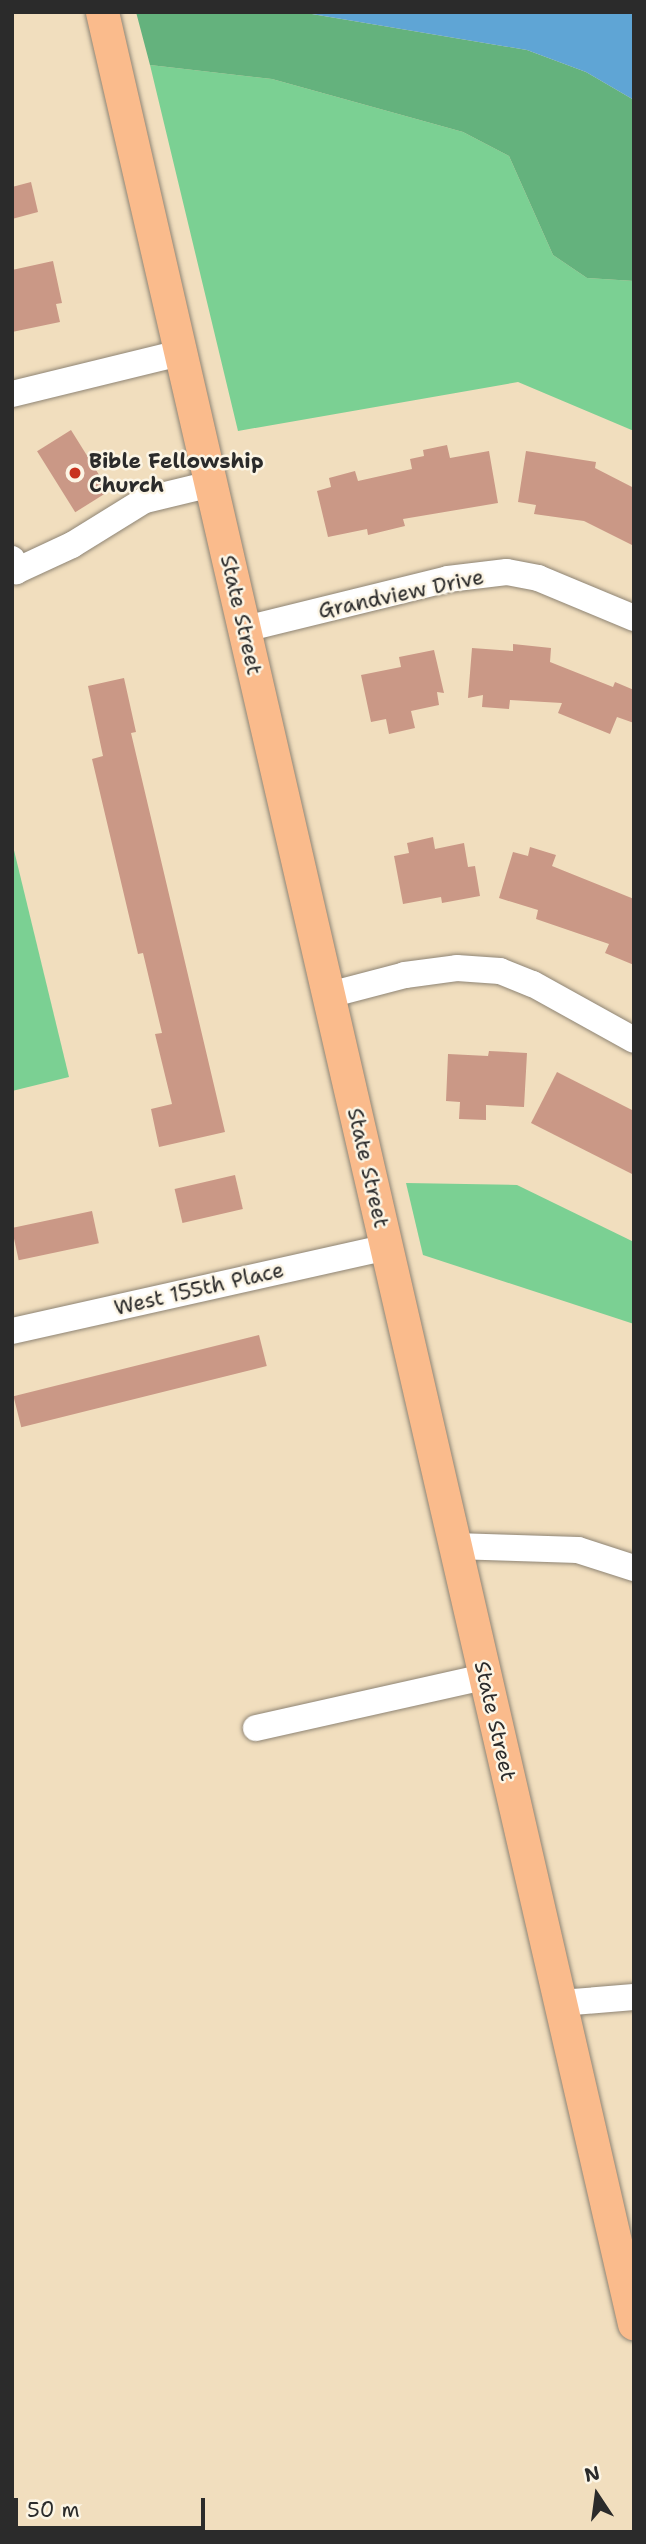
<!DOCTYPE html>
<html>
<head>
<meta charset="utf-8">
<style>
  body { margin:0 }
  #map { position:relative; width:646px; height:2544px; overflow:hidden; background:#f1debe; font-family:"Shantell Sans",sans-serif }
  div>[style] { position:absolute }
  .green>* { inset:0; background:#7bd093 }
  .forest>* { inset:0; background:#64b27d }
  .water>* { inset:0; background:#5fa5d5 }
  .building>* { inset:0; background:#ca9886; transform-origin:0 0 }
  .roads { filter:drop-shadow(0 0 2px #8e8474) drop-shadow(0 0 2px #8e8474) }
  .minor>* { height:26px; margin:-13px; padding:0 13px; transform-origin:13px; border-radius:13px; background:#fff }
  .major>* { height:33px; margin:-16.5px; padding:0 16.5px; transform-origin:16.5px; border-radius:16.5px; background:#fabb8c }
  .dots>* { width:19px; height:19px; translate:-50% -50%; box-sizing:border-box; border:4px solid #fcf5e5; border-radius:50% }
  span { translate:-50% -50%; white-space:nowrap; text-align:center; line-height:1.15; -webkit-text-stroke:5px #fcf5e5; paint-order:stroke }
  .poi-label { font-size:21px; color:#2b2b2b; font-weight:700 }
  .left { translate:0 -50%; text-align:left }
  .street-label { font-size:21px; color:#2b2b2b }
  .frame { position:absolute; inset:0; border:14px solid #2b2b2b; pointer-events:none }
  .north { position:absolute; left:562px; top:2460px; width:70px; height:70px; -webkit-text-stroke:5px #fcf5e5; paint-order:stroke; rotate:347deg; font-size:19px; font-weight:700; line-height:28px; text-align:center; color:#2b2b2b }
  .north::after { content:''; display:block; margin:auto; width:24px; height:32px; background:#2b2b2b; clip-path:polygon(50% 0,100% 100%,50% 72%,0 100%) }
  .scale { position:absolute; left:14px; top:2498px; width:191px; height:32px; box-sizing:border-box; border:4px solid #2b2b2b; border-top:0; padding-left:9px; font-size:21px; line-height:24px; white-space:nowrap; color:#2b2b2b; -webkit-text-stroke:5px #fcf5e5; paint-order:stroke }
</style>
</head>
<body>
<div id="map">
  <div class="green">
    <i style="clip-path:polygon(150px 65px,272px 79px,463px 132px,509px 156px,553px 255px,587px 278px,634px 281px,634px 431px,518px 382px,238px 431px)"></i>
    <i style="clip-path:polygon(12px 842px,69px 1077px,12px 1091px)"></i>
    <i style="clip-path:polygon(406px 1183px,517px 1185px,634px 1242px,634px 1324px,423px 1255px)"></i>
  </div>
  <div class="forest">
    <i style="clip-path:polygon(136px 12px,300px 12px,527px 50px,586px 72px,634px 100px,634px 281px,587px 278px,553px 255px,509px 156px,463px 132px,272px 79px,150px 65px)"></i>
  </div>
  <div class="water">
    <i style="clip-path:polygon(300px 12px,634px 12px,634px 100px,586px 72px,527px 50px)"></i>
  </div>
  <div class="building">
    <i style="clip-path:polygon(31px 182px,38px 212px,12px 219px,12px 187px)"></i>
    <i style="clip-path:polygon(53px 261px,62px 303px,56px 304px,60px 322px,12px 332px,12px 270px)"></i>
    <i style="left:71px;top:430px;width:72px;height:40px;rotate:58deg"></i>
    <i style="clip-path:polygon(447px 445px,450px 458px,489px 451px,498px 503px,403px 519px,405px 526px,368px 535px,367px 529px,328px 537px,317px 491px,331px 487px,329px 478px,355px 471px,358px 481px,412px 469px,410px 459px,424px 456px,423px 450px)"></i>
    <i style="clip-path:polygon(526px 451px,596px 462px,595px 468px,634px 488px,634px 546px,584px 521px,534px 514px,536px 505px,518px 502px)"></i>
    <i style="clip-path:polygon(513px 644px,551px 648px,550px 662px,613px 687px,615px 682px,634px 690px,634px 723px,617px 717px,610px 734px,558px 713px,562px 703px,510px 700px,509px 709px,482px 707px,483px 695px,468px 698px,472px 648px,513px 651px)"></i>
    <i style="clip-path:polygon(434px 650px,444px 693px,437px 692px,439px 705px,411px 711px,415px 728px,389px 734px,386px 719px,371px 722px,361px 675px,401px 667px,399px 657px)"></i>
    <i style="clip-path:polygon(124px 678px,136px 732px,131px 733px,225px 1132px,159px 1147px,151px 1109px,172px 1104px,155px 1034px,162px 1033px,143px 953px,138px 954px,92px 759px,103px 756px,88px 686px)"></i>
    <i style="clip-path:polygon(433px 837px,435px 849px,464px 843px,468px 867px,475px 866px,480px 896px,442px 903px,441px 897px,403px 904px,394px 856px,409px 853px,407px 843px)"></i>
    <i style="clip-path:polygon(530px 847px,556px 855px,552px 866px,634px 899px,634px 965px,605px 953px,609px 944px,536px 919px,538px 910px,499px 898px,513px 852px,528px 856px)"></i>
    <i style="clip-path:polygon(489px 1051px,527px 1053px,524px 1107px,486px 1105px,486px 1120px,459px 1119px,460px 1102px,446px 1101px,448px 1054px,488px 1056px)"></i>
    <i style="clip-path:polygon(557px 1072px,634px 1111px,634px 1175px,531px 1123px)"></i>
    <i style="left:235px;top:1175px;width:35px;height:62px;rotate:77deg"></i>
    <i style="left:92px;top:1211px;width:33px;height:82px;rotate:78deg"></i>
    <i style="left:259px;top:1335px;width:32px;height:253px;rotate:76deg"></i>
  </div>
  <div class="roads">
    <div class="minor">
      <i style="left:12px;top:394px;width:173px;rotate:-13.7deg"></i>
      <i style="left:12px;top:559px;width:13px;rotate:72deg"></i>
      <i style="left:16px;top:571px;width:62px;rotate:-24.9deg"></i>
      <i style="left:72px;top:545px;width:86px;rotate:-31.7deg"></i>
      <i style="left:145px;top:500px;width:68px;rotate:-13.6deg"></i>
      <i style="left:245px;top:629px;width:209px;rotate:-13.8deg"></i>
      <i style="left:448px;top:579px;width:59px;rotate:-6.8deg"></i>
      <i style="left:507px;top:572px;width:32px;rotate:11deg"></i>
      <i style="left:538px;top:578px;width:104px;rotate:22.6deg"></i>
      <i style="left:329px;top:995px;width:79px;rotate:-14.7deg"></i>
      <i style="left:405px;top:975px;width:52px;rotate:-7.7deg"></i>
      <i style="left:457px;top:968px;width:43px;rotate:4deg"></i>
      <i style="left:500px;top:971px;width:35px;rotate:22deg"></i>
      <i style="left:533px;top:984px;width:115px;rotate:29deg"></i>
      <i style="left:12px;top:1331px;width:384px;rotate:-12.6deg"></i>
      <i style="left:455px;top:1546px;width:123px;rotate:1.9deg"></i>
      <i style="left:578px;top:1550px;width:59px;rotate:17.8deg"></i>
      <i style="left:256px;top:1728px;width:235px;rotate:-12.6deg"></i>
      <i style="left:560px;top:2003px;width:74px;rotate:-4.6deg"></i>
    </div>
    <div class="major">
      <i style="left:102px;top:12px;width:2372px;rotate:77.04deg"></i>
    </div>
  </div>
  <div class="dots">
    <i style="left:75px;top:473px;background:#c8321e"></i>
  </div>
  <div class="poi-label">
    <span class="left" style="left:89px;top:473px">Bible Fellowship<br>Church</span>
  </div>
  <div class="street-label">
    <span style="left:401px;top:594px;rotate:-12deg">Grandview Drive</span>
    <span style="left:241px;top:615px;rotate:77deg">State Street</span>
    <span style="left:368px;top:1168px;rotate:77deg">State Street</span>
    <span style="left:199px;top:1289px;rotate:-13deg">West 155th Place</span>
    <span style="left:495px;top:1721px;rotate:77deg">State Street</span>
  </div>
  <div class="frame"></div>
  <div class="north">N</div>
  <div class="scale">50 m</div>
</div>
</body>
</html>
